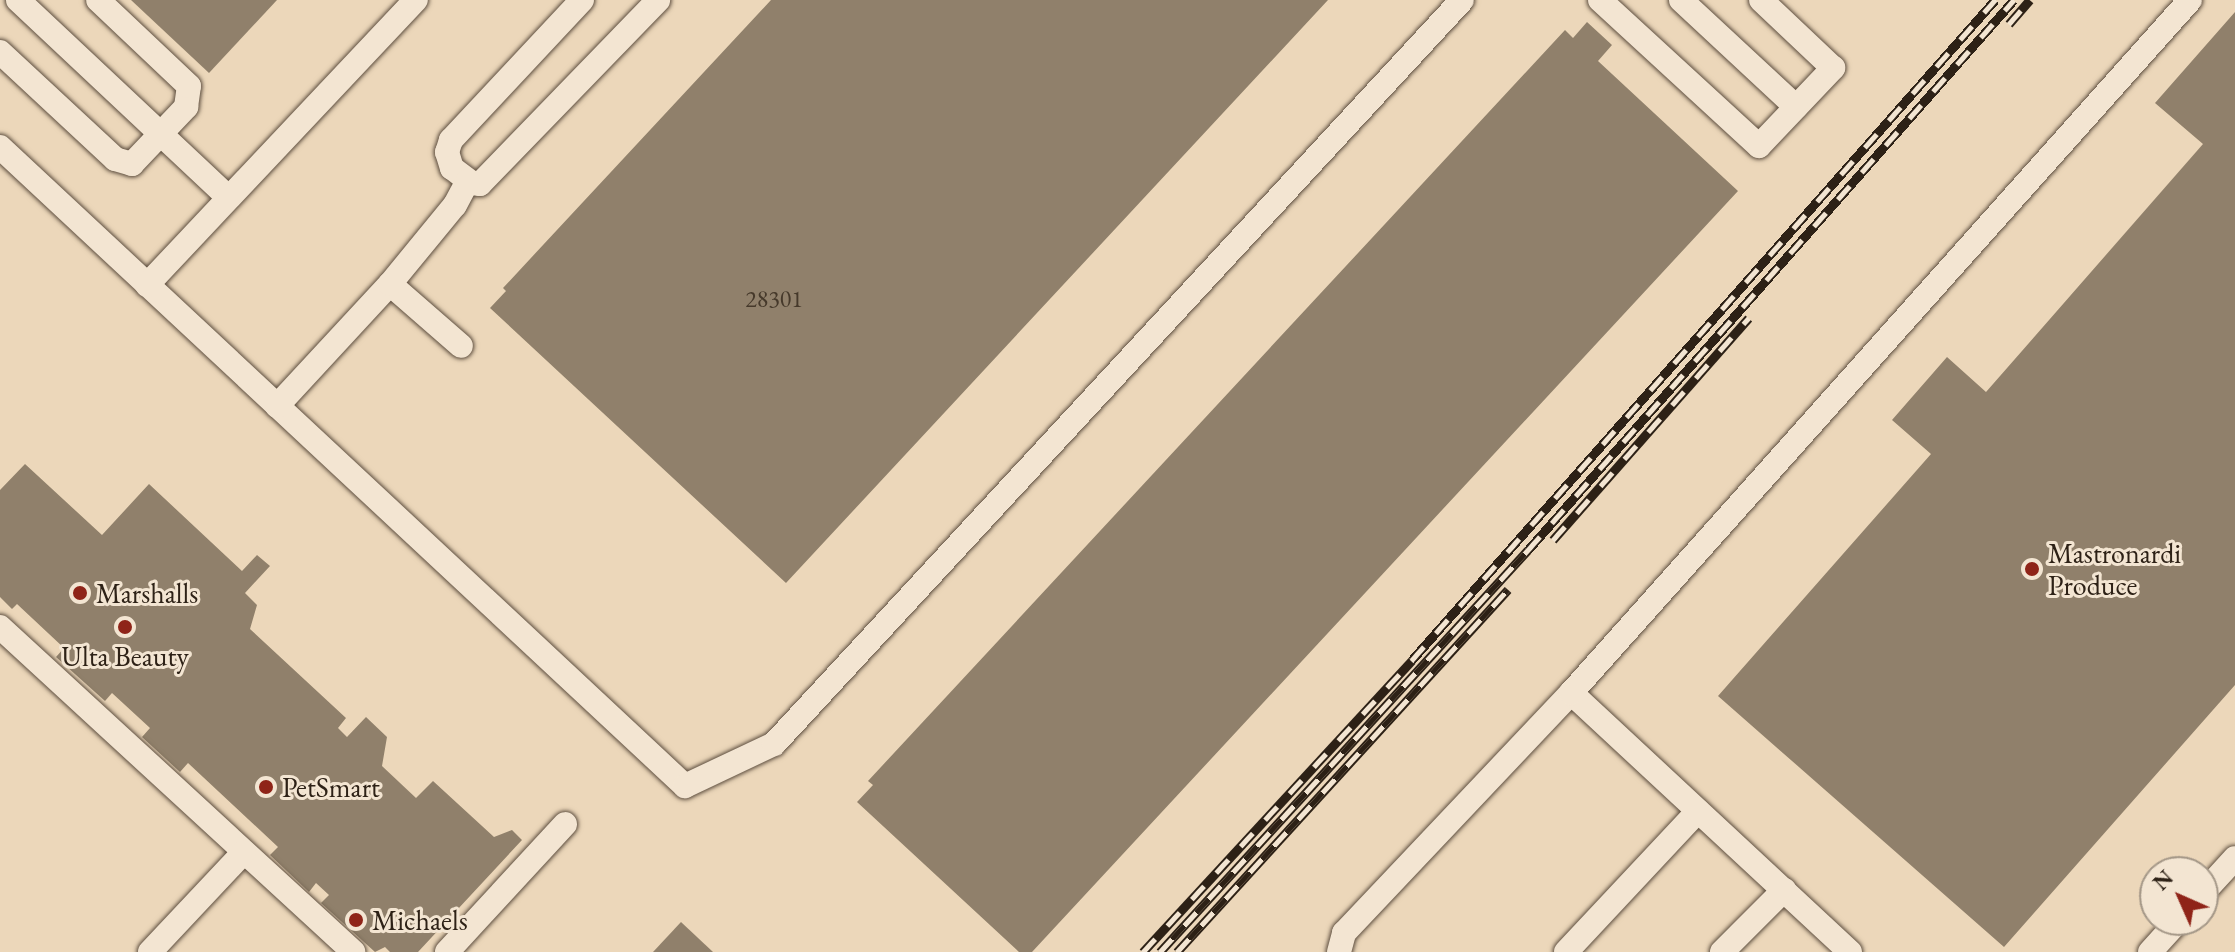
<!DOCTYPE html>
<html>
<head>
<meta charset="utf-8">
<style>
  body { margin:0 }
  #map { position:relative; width:2235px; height:952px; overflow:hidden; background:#ecd7ba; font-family:"EB Garamond",serif }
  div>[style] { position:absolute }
  .building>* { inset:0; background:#90806b }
  .roads { filter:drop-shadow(0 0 2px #5d4e3f) drop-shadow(0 0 2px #5d4e3f) }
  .minor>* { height:24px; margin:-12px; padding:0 12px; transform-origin:12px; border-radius:12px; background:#f3e5d2 }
  .rail>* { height:9px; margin-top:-4.5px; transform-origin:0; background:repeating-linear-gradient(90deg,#f3e5d2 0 18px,#2d2116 0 36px); box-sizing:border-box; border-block:2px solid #2d2116 }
  .dots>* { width:22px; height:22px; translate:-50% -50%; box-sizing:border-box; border:4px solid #f3e5d2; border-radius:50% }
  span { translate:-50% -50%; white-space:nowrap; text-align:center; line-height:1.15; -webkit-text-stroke:6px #f3e5d2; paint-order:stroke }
  .number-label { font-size:24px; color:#46392b }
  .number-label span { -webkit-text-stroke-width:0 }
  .poi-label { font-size:28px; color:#2d2116 }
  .left { translate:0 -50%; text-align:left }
  .north { position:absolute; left:2139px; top:856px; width:80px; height:80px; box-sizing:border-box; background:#f3e5d2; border:2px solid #a49787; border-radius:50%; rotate:315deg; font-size:22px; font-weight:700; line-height:32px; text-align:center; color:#2d2116 }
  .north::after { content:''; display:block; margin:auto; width:28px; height:36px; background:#8f2418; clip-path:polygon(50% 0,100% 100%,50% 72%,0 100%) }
</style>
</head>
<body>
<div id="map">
  <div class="building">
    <i style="clip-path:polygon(131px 0,277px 0,209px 73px)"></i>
    <i style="clip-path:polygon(771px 0,1328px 0,786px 583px,490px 308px,506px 291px,503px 288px)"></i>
    <i style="clip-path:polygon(2235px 12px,2235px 685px,2004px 947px,1718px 696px,1931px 454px,1892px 420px,1947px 357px,1986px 392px,2203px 144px,2155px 103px)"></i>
    <i style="clip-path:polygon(1587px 22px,1612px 45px,1598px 61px,1738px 191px,1032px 952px,1019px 952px,857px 802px,873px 785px,868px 781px,1565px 30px,1573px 38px)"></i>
    <i style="clip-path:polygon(25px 464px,102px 535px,149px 484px,242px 571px,257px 555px,270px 566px,245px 593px,257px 605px,250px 629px,346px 718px,338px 728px,347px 737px,366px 717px,387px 737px,382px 766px,416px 798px,433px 781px,494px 837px,512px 830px,522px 840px,418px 952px,390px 952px,385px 947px,375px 952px,321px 903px,329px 895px,316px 883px,309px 892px,270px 855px,278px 847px,188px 763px,180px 772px,142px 737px,150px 728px,112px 693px,105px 701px,56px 657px,64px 648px,17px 604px,12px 609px,0 597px,0 490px)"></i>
    <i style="clip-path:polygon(681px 922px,713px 952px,653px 952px)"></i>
  </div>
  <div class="roads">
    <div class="minor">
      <i style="left:18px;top:0;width:289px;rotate:43.2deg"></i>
      <i style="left:582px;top:0;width:192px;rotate:133.1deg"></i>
      <i style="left:451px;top:140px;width:13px;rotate:108deg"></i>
      <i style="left:447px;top:152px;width:17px;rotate:73deg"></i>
      <i style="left:452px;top:168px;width:25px;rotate:37deg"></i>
      <i style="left:472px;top:183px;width:8px;rotate:7deg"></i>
      <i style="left:480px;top:184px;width:256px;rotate:-45.9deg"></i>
      <i style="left:1600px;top:0;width:216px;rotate:42.6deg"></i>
      <i style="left:1759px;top:146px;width:108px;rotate:-46.5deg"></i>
      <i style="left:1833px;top:68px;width:99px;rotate:-136.6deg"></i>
      <i style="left:1681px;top:0;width:157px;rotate:42.9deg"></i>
      <i style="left:0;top:52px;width:157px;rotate:42.9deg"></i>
      <i style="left:115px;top:159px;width:18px;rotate:16deg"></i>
      <i style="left:132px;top:164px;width:79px;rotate:-46.5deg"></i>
      <i style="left:186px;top:107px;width:21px;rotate:-82deg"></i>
      <i style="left:189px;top:86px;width:125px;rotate:-136.6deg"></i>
      <i style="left:0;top:147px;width:937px;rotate:43.01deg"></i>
      <i style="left:685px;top:786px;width:98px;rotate:-25.3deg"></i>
      <i style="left:774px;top:744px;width:1013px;rotate:-47.24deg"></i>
      <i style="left:390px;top:284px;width:94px;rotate:41.1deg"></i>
      <i style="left:147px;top:285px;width:392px;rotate:-46.7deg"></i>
      <i style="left:277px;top:406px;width:166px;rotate:-47.2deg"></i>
      <i style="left:390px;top:284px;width:102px;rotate:-50.6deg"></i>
      <i style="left:455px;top:205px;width:27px;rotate:-62deg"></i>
      <i style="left:0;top:627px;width:480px;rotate:42.6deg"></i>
      <i style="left:2203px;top:893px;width:47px;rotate:-47.6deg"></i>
      <i style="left:150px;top:952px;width:137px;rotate:-46.8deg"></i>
      <i style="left:447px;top:952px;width:174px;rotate:-47.3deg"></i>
      <i style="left:1339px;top:952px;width:20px;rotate:-75deg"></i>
      <i style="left:1344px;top:933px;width:330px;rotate:-46.6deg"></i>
      <i style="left:1566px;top:952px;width:193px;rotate:-46.9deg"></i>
      <i style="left:1722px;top:952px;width:88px;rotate:-45deg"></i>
      <i style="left:1850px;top:952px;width:381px;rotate:-137.1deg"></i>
      <i style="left:1571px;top:693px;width:929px;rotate:-48.23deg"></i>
      <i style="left:2150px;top:952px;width:43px;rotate:-47.8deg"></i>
    </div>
  </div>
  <div class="rail">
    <i style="left:2009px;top:24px;width:32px;rotate:-49deg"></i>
    <i style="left:1553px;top:540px;width:296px;rotate:-48.6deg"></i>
    <i style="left:1143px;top:952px;width:397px;rotate:-47.3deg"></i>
    <i style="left:1412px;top:660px;width:881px;rotate:-48.54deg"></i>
    <i style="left:1160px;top:952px;width:545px;rotate:-47.53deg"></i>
    <i style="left:1528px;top:550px;width:734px;rotate:-48.54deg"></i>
    <i style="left:1177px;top:952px;width:491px;rotate:-47.6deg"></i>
  </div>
  <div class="dots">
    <i style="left:2032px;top:569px;background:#8f2418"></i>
    <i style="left:80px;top:593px;background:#8f2418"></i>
    <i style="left:125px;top:627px;background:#8f2418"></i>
    <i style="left:266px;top:787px;background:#8f2418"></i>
    <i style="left:356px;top:920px;background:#8f2418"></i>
  </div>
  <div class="number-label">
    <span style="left:774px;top:299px">28301</span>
  </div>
  <div class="poi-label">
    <span class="left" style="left:2048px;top:569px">Mastronardi<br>Produce</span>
    <span class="left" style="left:96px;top:593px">Marshalls</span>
    <span style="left:125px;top:656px">Ulta Beauty</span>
    <span class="left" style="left:282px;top:787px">PetSmart</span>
    <span class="left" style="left:372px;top:920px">Michaels</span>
  </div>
  <div class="north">N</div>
</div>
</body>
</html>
